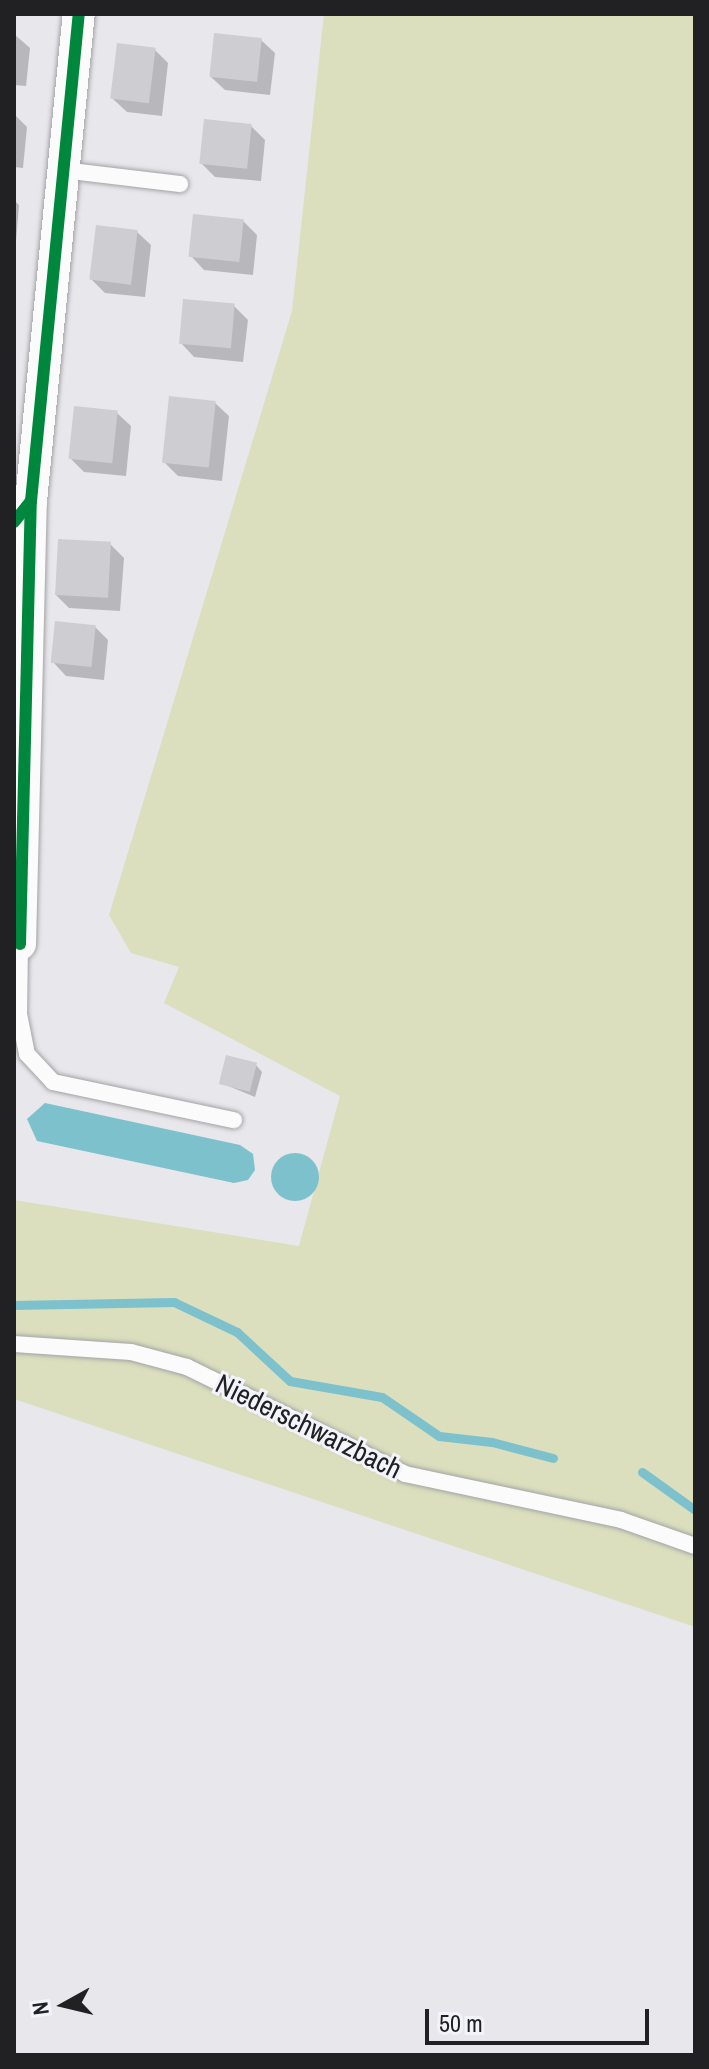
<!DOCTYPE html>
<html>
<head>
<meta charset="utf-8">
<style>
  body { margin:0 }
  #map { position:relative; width:709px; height:2069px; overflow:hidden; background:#e7e7ec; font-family:"Archivo Narrow",sans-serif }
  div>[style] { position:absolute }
  .green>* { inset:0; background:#dbdfbd }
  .water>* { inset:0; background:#7dc1cc }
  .round { border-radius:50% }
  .shadow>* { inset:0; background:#0003 }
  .stream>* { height:9px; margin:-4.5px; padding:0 4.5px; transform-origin:4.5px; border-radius:4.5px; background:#7dc1cc }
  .building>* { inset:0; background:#ceced2; transform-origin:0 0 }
  .roads { filter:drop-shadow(0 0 2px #a3a3a6) drop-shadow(0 0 2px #a3a3a6) }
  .service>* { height:16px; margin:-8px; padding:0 8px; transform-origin:8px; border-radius:8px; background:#fbfbfc }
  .minor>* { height:32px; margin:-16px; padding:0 16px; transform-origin:16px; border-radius:16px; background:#fbfbfc }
  .cycleway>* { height:12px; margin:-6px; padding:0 6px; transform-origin:6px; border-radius:6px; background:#00873e }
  span { translate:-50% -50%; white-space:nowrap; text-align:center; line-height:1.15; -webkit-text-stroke:6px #f3f3fb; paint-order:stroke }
  .street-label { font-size:28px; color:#212123 }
  .frame { position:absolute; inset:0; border:16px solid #212123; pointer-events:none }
  .north { position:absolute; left:24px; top:1965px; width:80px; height:80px; -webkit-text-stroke:6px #f3f3fb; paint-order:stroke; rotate:262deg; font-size:22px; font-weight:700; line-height:32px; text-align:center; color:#212123 }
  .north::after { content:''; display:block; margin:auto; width:28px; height:36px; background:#212123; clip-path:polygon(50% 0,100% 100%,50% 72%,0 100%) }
  .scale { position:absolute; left:425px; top:2009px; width:224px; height:36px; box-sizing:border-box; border:4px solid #212123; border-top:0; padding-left:10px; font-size:24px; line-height:28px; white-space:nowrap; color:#212123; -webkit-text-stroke:6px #f3f3fb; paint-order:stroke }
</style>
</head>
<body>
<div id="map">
  <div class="green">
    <i style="clip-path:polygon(324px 14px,695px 14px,695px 1627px,14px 1399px,14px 1200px,299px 1246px,340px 1096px,164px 1003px,179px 967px,131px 953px,109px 915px,292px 311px)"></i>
  </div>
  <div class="water">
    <i style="clip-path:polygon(45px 1103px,240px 1145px,253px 1154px,255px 1170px,248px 1180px,234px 1183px,37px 1141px,27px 1119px)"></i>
    <i class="round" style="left:271px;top:1153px;width:48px;height:48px"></i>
  </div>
  <div class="shadow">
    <i style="clip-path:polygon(14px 34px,30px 48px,26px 86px,14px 85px)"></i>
    <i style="clip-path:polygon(261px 40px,275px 53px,270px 95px,225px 90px,211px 77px)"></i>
    <i style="clip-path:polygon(155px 50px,168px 63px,162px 116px,127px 112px,113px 99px)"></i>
    <i style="clip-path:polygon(14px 114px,27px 127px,23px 168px,14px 167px)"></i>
    <i style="clip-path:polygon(251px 126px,265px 140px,261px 181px,215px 177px,201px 163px)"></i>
    <i style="clip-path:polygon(14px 200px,19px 205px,16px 242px,14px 241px)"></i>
    <i style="clip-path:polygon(243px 221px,257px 235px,253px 275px,204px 270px,191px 256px)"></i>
    <i style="clip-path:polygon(137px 232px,151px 245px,145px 297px,105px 293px,91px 279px)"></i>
    <i style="clip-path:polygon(234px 306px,248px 320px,243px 362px,194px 357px,181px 343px)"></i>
    <i style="clip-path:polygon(215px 403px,229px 416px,222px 481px,178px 476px,164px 462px)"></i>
    <i style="clip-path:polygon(117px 413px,131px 426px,126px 476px,84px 472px,70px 458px)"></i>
    <i style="clip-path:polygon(110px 544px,124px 558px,120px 611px,69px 608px,55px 594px)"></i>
    <i style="clip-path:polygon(95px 627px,108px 640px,104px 680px,66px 676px,53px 662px)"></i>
    <i style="clip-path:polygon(256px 1065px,262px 1072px,255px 1097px,221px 1083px)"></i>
  </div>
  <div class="stream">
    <i style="left:14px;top:1305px;width:160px;rotate:-1.1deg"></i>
    <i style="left:174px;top:1302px;width:70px;rotate:25.5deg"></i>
    <i style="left:237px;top:1332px;width:72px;rotate:42.8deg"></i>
    <i style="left:290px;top:1381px;width:93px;rotate:9.9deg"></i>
    <i style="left:382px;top:1397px;width:69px;rotate:34.4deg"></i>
    <i style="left:439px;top:1436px;width:53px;rotate:6.5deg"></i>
    <i style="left:492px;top:1442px;width:63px;rotate:14.7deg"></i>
    <i style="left:642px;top:1472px;width:65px;rotate:35.6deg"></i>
  </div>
  <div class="building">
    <i style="left:214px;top:33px;width:48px;height:44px;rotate:6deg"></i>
    <i style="left:117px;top:43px;width:39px;height:56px;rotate:7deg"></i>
    <i style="left:204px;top:119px;width:48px;height:45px;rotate:6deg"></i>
    <i style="left:193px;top:214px;width:51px;height:43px;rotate:6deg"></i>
    <i style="left:96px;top:225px;width:42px;height:55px;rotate:7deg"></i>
    <i style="left:183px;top:299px;width:52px;height:45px;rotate:5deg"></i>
    <i style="left:169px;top:396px;width:47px;height:67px;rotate:6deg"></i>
    <i style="left:74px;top:406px;width:44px;height:53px;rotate:6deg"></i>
    <i style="left:58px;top:539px;width:53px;height:56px;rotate:3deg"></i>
    <i style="left:55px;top:621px;width:41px;height:42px;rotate:6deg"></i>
    <i style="left:226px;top:1055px;width:32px;height:30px;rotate:14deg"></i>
  </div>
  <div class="roads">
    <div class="service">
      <i style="left:62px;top:170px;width:119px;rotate:6.8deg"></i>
      <i style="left:20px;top:944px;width:70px;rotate:90.8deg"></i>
      <i style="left:19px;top:1014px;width:41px;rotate:78.7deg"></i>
      <i style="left:27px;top:1054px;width:38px;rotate:47deg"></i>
      <i style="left:53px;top:1082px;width:185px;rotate:11.9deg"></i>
      <i style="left:14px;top:1344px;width:117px;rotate:3.9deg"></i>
      <i style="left:131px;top:1352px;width:58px;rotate:15deg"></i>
      <i style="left:187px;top:1367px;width:243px;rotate:26.1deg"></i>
      <i style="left:405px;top:1474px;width:221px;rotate:12deg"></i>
      <i style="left:621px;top:1520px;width:78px;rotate:19.4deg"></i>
    </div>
    <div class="minor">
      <i style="left:14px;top:522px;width:27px;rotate:-51deg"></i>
      <i style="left:31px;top:501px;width:489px;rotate:-84.4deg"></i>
      <i style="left:20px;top:944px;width:443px;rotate:-88.6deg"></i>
    </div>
  </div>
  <div class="cycleway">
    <i style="left:14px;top:522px;width:27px;rotate:-51deg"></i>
    <i style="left:31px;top:501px;width:489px;rotate:-84.4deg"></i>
    <i style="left:20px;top:944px;width:443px;rotate:-88.6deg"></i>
  </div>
  <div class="street-label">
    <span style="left:309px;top:1426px;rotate:26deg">Niederschwarzbach</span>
  </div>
  <div class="frame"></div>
  <div class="north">N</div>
  <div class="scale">50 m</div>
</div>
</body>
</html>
